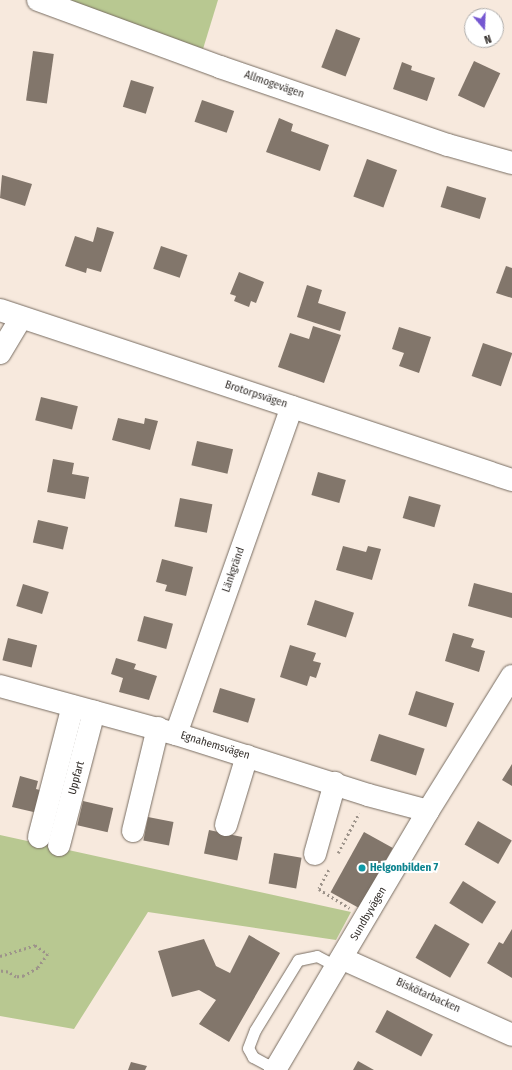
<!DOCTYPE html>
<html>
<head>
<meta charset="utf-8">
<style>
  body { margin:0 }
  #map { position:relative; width:512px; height:1070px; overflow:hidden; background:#f7e9dd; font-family:"Fira Sans Condensed",sans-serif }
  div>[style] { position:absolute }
  .green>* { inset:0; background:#b8c891 }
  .building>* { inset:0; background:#82766b; transform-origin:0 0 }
  .path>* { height:2.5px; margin-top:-1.25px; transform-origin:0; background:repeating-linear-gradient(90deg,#9d938a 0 2px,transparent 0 5px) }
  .roads { filter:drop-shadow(0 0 1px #786d62) drop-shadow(0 0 1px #786d62) }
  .lane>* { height:11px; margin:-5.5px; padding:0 5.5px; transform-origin:5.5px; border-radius:5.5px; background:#fff }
  .street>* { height:22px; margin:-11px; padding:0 11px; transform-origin:11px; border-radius:11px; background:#fff }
  .dots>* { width:11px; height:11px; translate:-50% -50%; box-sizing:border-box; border:2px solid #fff; border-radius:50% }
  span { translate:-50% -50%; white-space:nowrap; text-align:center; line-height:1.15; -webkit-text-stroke:4px #fff; paint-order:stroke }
  .street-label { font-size:11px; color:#36312d }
  .culture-label { font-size:11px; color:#0d838f; font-weight:700 }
  .left { translate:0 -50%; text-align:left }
  .north { position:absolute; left:464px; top:8px; width:40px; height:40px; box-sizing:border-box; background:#fff; border:1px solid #afadab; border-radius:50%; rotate:161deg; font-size:11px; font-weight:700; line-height:16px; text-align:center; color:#36312d }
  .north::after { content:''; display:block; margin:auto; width:14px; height:18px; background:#7557d1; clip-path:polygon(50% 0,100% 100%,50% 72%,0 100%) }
</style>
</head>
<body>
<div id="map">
  <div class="green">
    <i style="clip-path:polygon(68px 0,218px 0,203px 49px)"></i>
    <i style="clip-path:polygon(0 835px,351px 912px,336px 940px,148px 912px,74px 1029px,0 1016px)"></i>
  </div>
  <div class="building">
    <i style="left:336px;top:29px;width:26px;height:41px;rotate:21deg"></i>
    <i style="left:33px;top:51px;width:21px;height:50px;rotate:8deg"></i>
    <i style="left:474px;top:61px;width:29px;height:38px;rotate:25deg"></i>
    <i style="clip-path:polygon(402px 62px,412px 66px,411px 70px,435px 78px,427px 101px,393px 89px)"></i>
    <i style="left:131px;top:80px;width:24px;height:28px;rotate:17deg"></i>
    <i style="left:202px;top:100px;width:34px;height:23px;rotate:19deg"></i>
    <i style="clip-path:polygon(279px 118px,293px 124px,291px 131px,329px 145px,320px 171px,266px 152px)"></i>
    <i style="left:367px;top:159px;width:32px;height:40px;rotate:20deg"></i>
    <i style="clip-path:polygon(2px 175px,32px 184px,25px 206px,0 198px)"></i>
    <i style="left:447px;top:186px;width:41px;height:22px;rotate:17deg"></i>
    <i style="clip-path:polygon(97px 227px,114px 232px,101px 272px,87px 268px,86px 273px,65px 266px,75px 236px,93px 242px)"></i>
    <i style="left:161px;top:246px;width:28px;height:24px;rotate:19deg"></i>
    <i style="clip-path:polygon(506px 266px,512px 268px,512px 298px,496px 293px)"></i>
    <i style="clip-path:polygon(239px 272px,264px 282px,256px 303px,251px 301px,249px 307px,234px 301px,236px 296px,230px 294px)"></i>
    <i style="clip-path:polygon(307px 285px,322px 290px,318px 303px,346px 312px,340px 331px,297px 317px)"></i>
    <i style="clip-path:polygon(313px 326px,341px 335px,324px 383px,278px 367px,290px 333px,309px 339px)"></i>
    <i style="clip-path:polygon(399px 327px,431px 337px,419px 373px,399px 366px,404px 353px,392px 349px)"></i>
    <i style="left:483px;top:343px;width:31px;height:35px;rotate:19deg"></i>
    <i style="left:41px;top:397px;width:38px;height:24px;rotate:14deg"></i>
    <i style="clip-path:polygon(118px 418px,144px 424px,145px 418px,158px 421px,150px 450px,112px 440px)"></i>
    <i style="left:197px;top:441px;width:37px;height:25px;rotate:13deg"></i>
    <i style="clip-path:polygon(53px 459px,74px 463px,72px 474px,89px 477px,85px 499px,47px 492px)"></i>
    <i style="left:318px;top:472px;width:29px;height:24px;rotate:16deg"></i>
    <i style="left:409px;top:496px;width:33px;height:23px;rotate:16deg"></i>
    <i style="left:180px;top:498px;width:33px;height:29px;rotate:11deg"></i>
    <i style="left:38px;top:520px;width:31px;height:23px;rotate:13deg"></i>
    <i style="clip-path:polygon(343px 546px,366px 552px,368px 546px,381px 549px,372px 580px,336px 570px)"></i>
    <i style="clip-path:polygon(162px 559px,193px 567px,186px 596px,165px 591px,167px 585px,156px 582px)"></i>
    <i style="clip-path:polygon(474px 583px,512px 593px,512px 618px,468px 606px)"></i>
    <i style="left:23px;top:584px;width:27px;height:23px;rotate:17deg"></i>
    <i style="left:315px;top:600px;width:41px;height:26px;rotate:18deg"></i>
    <i style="left:144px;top:616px;width:30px;height:26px;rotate:15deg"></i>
    <i style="clip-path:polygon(453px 633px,474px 639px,471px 647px,485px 651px,479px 672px,445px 661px)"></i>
    <i style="left:8px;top:638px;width:30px;height:23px;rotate:14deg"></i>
    <i style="clip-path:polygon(290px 645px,316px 653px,313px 661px,321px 663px,316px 678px,310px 676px,307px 686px,280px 677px)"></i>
    <i style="clip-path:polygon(116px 658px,136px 664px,134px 669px,157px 676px,149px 700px,119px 692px,123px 678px,111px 674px)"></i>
    <i style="left:220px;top:688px;width:37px;height:25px;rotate:17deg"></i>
    <i style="left:416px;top:691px;width:40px;height:25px;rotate:18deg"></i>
    <i style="left:379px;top:734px;width:48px;height:28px;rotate:18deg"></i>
    <i style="clip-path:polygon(512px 764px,512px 786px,502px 780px)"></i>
    <i style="clip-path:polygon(20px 776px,38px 781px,36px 789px,47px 792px,42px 814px,12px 807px)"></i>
    <i style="left:83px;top:801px;width:31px;height:25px;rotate:13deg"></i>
    <i style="left:148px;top:817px;width:26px;height:24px;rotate:11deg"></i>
    <i style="left:478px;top:821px;width:39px;height:27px;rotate:30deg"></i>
    <i style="left:209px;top:830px;width:34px;height:24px;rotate:12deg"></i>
    <i style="left:364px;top:832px;width:33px;height:69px;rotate:29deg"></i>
    <i style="left:274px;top:853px;width:28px;height:31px;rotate:10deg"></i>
    <i style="left:463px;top:881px;width:39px;height:26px;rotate:32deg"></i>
    <i style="left:435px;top:924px;width:40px;height:39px;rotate:30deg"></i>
    <i style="clip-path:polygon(512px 929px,512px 978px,487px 963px,499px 942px,503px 944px)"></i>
    <i style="clip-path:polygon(249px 935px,280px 953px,229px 1042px,199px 1024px,216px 1000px,199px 990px,172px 997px,158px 951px,204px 939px,216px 966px,230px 973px)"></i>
    <i style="left:387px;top:1010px;width:52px;height:25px;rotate:28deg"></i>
    <i style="clip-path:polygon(358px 1061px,374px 1070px,353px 1070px)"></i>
    <i style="clip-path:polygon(131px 1062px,147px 1066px,145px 1070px,128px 1070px)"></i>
  </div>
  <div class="path">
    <i style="left:338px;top:853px;width:45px;rotate:-62.3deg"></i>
    <i style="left:329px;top:870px;width:21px;rotate:118deg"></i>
    <i style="left:319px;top:889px;width:36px;rotate:32deg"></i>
    <i style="left:0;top:956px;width:37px;rotate:-17deg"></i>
    <i style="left:35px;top:945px;width:16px;rotate:35deg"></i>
    <i style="left:48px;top:954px;width:17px;rotate:126deg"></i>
    <i style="left:38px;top:968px;width:16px;rotate:150deg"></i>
    <i style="left:24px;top:976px;width:8px;rotate:173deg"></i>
    <i style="left:16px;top:977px;width:9px;rotate:-148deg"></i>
    <i style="left:8px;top:972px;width:8px;rotate:-173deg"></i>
  </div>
  <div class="roads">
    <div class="lane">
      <i style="left:278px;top:1066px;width:12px;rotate:-171deg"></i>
      <i style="left:266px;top:1064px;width:15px;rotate:-152deg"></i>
      <i style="left:253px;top:1057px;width:10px;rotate:-119deg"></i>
      <i style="left:248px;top:1048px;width:19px;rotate:-69deg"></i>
      <i style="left:255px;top:1030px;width:82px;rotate:-58.4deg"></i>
      <i style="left:298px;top:960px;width:19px;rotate:-12deg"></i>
      <i style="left:317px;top:956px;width:24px;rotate:28deg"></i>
    </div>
    <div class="street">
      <i style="left:38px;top:0;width:194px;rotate:20.2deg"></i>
      <i style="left:220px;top:67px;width:241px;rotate:18.9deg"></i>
      <i style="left:448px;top:145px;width:66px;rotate:15.7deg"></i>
      <i style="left:0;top:310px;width:539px;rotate:18.37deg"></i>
      <i style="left:0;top:353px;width:41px;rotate:-59deg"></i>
      <i style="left:0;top:686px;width:182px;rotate:15.3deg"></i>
      <i style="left:176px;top:734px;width:201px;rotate:17.6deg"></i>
      <i style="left:368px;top:795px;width:62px;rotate:14.9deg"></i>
      <i style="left:176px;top:734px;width:347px;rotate:-70.5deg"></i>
      <i style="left:226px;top:825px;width:72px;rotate:-73.1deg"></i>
      <i style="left:133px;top:831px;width:106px;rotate:-76.4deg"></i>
      <i style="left:39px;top:837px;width:135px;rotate:-75.5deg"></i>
      <i style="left:59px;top:845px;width:138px;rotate:-75.3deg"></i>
      <i style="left:315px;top:854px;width:74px;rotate:-74.3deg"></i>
      <i style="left:343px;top:959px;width:185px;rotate:24.2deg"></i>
      <i style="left:275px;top:1070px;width:301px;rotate:-59.4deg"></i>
      <i style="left:428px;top:811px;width:159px;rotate:-58.1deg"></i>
    </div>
  </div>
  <div class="dots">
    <i style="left:362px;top:868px;background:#0f9aa8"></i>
  </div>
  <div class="street-label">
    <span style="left:274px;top:85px;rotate:19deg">Allmogevägen</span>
    <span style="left:256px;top:395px;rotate:18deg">Brotorpsvägen</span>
    <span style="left:234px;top:570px;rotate:-71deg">Länkgränd</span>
    <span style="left:215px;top:746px;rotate:17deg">Egnahemsvägen</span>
    <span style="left:77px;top:778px;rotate:-75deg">Uppfart</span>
    <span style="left:369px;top:914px;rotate:-60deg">Sundbyvägen</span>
    <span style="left:428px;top:996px;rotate:24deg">Biskötarbacken</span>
  </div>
  <div class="culture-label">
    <span class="left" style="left:370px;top:868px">Helgonbilden 7</span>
  </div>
  <div class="north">N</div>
</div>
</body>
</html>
